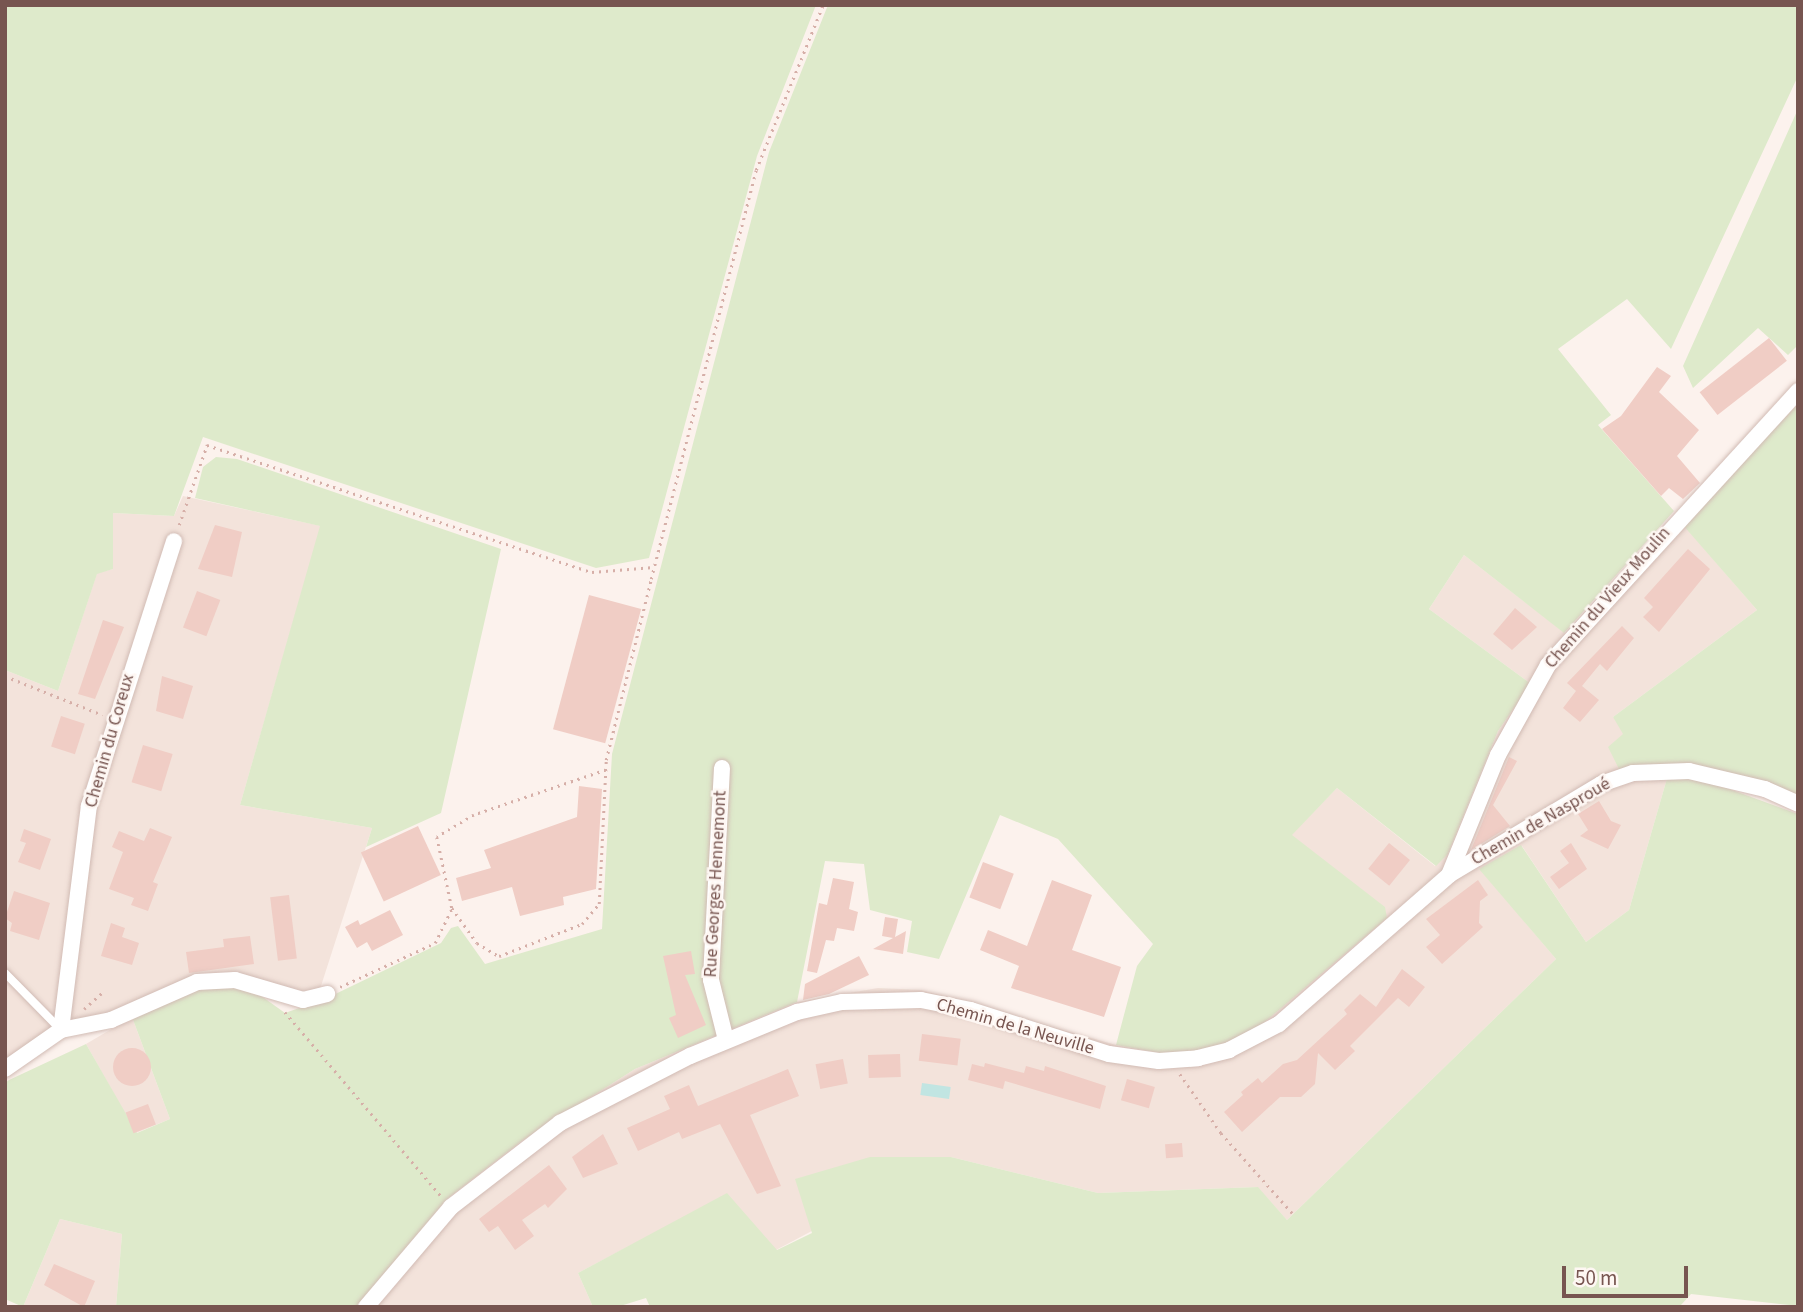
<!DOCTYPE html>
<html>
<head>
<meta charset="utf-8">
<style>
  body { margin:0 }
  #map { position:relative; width:1803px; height:1312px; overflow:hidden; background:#fcf2ed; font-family:"Source Sans 3",sans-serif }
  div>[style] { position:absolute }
  .residential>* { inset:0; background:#f3e3db }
  .green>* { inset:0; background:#deeacb }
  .water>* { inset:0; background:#c1e5e2; transform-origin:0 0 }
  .building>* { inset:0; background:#f0cdc5; transform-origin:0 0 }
  .round { border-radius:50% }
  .path>* { height:2.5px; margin-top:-1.25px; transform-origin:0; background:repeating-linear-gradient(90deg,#d6afa8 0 2px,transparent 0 7px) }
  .roads { filter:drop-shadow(0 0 2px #d1bbb4) drop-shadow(0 0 2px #d1bbb4) }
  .lane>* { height:8px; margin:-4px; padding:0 4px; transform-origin:4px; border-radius:4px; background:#fff }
  .street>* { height:16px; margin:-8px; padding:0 8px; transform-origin:8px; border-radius:8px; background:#fff }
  span { translate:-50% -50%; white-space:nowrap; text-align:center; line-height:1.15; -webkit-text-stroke:5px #fef7f3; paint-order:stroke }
  .street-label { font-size:18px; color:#775550 }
  .frame { position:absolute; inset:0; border:7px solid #775550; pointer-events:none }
  .scale { position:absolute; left:1562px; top:1266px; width:126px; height:32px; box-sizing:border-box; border:4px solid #775550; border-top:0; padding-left:9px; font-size:21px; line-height:24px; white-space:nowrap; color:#775550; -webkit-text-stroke:5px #fef7f3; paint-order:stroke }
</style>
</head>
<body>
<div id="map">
  <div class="residential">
    <i style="clip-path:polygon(183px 496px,321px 526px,240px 805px,372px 828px,320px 989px,122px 1009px,5px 1063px,5px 670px,58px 691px,97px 573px,113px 569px,113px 513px,174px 516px)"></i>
    <i style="clip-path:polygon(1675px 515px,1757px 610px,1613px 717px,1668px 775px,1629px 910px,1586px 942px,1522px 846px,1480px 869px,1556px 959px,1287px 1220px,1257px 1187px,1098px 1193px,951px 1157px,776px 1250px,633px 1244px,578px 1273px,593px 1307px,355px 1307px,447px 1199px,523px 1140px,635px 1069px,797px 1002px,878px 988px,921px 990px,1116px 1045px,1165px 1054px,1384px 907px,1291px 835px,1337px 788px,1435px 866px,1448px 854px,1498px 731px,1531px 684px,1429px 609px,1464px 555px,1565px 633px)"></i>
    <i style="clip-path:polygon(132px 1017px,170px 1119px,136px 1133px,86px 1044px)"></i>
    <i style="clip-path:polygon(60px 1219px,122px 1234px,116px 1307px,23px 1307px)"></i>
  </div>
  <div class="green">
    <i style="clip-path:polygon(5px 5px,816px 5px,757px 156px,649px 558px,596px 568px,203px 437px,174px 516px,113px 513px,113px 569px,97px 574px,58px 691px,5px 670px)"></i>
    <i style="clip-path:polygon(828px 5px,1798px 5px,1798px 76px,1671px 349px,1627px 299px,1558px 349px,1611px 415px,1598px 425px,1674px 511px,1564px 633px,1464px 555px,1429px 609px,1531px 684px,1498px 731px,1448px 854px,1436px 866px,1337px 788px,1292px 835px,1385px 907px,1387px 918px,1260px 1026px,1210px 1051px,1165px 1054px,1116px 1045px,1137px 966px,1153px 944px,1058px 839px,1000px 815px,939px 959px,907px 952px,912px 921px,870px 910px,864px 864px,825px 861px,797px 1002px,635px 1069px,523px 1140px,447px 1199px,356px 1307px,116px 1307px,122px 1234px,60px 1219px,23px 1307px,5px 1299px,5px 1083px,9px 1080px,86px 1044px,137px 1133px,170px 1119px,132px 1017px,190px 991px,227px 985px,253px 990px,285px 1013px,325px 999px,441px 943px,451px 928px,458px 926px,485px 964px,602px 929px,612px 754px,769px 152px)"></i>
    <i style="clip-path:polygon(1798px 109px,1798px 345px,1788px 355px,1758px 328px,1693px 388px,1683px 366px)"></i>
    <i style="clip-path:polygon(1798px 404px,1798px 799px,1748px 777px,1621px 773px,1608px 747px,1623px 734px,1613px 717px,1757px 610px,1682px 524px)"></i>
    <i style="clip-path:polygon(216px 457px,237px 459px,501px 549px,441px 813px,366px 847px,372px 828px,240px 805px,320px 526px,195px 498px,203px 467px)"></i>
    <i style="clip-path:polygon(1668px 775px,1702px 779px,1798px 814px,1798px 1306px,1691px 1294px,1681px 1305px,1709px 1307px,650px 1307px,646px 1298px,617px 1307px,593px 1307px,578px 1273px,727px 1193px,777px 1250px,812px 1233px,795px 1179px,870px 1157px,951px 1157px,1098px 1193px,1258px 1187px,1287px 1220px,1556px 959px,1479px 869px,1521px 845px,1586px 942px,1629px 910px)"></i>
  </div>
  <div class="water">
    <i style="left:922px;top:1083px;width:29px;height:12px;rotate:8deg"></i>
  </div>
  <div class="building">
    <i style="left:1769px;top:338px;width:29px;height:88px;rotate:52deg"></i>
    <i style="clip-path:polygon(1657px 367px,1671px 376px,1659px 392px,1699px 430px,1677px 456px,1700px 483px,1683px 499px,1669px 488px,1661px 496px,1602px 429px,1621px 416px)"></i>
    <i style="clip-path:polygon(215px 525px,242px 532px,232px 577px,198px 569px)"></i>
    <i style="clip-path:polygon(1688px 549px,1710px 569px,1659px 632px,1643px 617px,1653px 607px,1644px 598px)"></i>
    <i style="left:197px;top:591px;width:25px;height:39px;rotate:21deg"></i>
    <i style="left:589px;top:595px;width:54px;height:139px;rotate:15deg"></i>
    <i style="clip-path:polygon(1515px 608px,1537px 627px,1512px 650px,1493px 634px)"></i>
    <i style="clip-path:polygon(103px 620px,124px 627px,95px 699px,78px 694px)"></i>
    <i style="clip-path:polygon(1622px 626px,1634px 638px,1607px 671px,1600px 664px,1582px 686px,1599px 700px,1580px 722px,1563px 708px,1576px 691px,1567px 683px)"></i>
    <i style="clip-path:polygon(162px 676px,193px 686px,183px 719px,156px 711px)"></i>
    <i style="left:61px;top:716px;width:25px;height:32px;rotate:18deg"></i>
    <i style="left:143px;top:745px;width:31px;height:39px;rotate:17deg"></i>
    <i style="clip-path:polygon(1509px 757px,1517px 761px,1493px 805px,1510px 826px,1471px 850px)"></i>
    <i style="clip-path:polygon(579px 786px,602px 789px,596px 889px,563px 897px,564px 905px,520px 916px,512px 887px,462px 901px,456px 878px,491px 868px,484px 850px,577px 817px)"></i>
    <i style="clip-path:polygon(1599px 801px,1611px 821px,1621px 825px,1608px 849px,1580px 836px,1588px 830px,1578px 814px)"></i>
    <i style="left:418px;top:826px;width:54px;height:63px;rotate:65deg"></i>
    <i style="clip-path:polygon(150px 828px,172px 837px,153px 882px,158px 884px,148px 911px,131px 905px,134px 898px,109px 889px,123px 852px,112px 847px,119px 831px,144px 841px)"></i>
    <i style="clip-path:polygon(24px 829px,51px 839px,40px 870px,18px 862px,26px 843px,20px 841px)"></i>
    <i style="left:1389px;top:843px;width:27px;height:33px;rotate:39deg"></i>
    <i style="clip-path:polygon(1571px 843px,1587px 869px,1559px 889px,1550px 877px,1569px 863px,1560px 851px)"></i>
    <i style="left:983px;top:862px;width:33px;height:38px;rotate:21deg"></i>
    <i style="clip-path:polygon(833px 878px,854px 882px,849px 909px,858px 912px,854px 931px,837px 928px,834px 941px,826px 940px,817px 973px,807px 971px,819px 903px,827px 905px)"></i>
    <i style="clip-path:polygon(1052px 880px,1092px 895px,1072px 950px,1121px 967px,1104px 1017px,1011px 988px,1019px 966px,980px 950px,988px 930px,1027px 946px)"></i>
    <i style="clip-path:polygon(1478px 880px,1488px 895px,1480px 901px,1479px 923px,1483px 927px,1442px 964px,1426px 947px,1440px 935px,1426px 919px)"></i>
    <i style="clip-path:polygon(14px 891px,50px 903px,39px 940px,10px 931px,12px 923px,5px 918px)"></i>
    <i style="left:289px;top:895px;width:64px;height:19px;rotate:83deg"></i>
    <i style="clip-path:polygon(390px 910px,403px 935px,372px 951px,367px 942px,357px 948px,345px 927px,358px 920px,360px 925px)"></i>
    <i style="clip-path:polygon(885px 917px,898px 919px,895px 937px,906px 931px,903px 954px,873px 949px,893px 938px,882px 936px)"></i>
    <i style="clip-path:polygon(111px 923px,125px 928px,122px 937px,139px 943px,132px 965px,101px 956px)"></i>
    <i style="clip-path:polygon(250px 936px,254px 964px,189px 973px,186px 952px,224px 947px,223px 939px)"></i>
    <i style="clip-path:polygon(691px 951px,695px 974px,685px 975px,706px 1025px,678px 1038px,669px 1018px,676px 1015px,663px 956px)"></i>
    <i style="clip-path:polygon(859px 956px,869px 975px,829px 994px,803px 1000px,805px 984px)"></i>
    <i style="clip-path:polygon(1402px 969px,1425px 987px,1409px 1007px,1398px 998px,1350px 1046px,1355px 1051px,1335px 1070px,1318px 1053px,1315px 1084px,1301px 1097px,1280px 1097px,1242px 1132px,1224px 1112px,1243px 1095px,1241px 1092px,1258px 1078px,1262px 1083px,1283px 1064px,1297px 1060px,1347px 1014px,1344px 1010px,1360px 994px,1376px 1007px)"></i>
    <i style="left:922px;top:1034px;width:39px;height:27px;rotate:7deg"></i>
    <i class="round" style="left:113px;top:1048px;width:38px;height:38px"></i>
    <i style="left:900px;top:1054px;width:23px;height:32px;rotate:88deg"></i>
    <i style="left:843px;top:1059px;width:25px;height:28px;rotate:79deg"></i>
    <i style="clip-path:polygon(985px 1063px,1024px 1073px,1026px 1066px,1044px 1071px,1045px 1066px,1106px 1086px,1100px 1109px,1005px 1081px,1003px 1089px,968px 1080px,972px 1064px,984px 1067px)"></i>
    <i style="clip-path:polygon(788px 1069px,799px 1096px,750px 1115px,781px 1186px,757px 1194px,720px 1124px,682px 1139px,679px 1132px,638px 1151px,627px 1128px,670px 1109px,664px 1096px,689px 1085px,698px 1106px)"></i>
    <i style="left:1127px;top:1079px;width:29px;height:22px;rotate:16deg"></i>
    <i style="left:148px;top:1104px;width:22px;height:24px;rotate:69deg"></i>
    <i style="clip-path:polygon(603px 1134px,618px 1164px,583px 1178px,572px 1157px)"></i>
    <i style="left:1182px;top:1143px;width:14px;height:17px;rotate:86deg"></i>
    <i style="clip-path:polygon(549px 1165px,567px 1189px,548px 1208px,545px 1204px,522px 1220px,534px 1236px,515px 1250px,498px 1226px,489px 1232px,479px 1219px)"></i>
    <i style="clip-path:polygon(54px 1264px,95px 1281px,84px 1307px,44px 1285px)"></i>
  </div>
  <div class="path">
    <i style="left:179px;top:525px;width:85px;rotate:-70.7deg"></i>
    <i style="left:207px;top:445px;width:405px;rotate:18.3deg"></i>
    <i style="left:592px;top:572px;width:62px;rotate:-4.6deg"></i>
    <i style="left:5px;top:676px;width:105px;rotate:21.7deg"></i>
    <i style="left:606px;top:770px;width:139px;rotate:161.2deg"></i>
    <i style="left:474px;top:815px;width:43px;rotate:149.3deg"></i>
    <i style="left:437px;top:837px;width:73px;rotate:78.1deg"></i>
    <i style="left:452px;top:908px;width:43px;rotate:54.5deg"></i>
    <i style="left:477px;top:943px;width:26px;rotate:31deg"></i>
    <i style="left:499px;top:956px;width:89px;rotate:-21.1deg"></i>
    <i style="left:582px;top:924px;width:26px;rotate:-50deg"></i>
    <i style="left:599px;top:904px;width:144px;rotate:-87.2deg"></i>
    <i style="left:606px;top:760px;width:187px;rotate:-76deg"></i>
    <i style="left:651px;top:579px;width:422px;rotate:-75.6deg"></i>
    <i style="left:756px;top:170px;width:178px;rotate:-67.9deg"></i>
    <i style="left:340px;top:987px;width:105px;rotate:-24.9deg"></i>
    <i style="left:435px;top:943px;width:39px;rotate:-64deg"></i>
    <i style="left:84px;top:1009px;width:27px;rotate:-42deg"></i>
    <i style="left:285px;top:1012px;width:241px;rotate:49.7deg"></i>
    <i style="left:1180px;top:1074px;width:72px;rotate:55.2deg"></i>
    <i style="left:1221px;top:1133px;width:111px;rotate:48.3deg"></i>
  </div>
  <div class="roads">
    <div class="lane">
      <i style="left:5px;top:973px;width:77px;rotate:45.5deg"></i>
    </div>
    <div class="street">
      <i style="left:722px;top:768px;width:212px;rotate:93deg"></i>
      <i style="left:711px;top:980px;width:62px;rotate:76deg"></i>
      <i style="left:1449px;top:875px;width:130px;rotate:-67.8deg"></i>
      <i style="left:1498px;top:755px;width:103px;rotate:-60.9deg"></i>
      <i style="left:1548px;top:665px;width:371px;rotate:-47.6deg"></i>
      <i style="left:61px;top:1030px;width:226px;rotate:-82.9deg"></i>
      <i style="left:89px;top:806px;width:278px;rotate:-72.2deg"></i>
      <i style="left:5px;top:1069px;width:68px;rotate:-34.9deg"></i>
      <i style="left:61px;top:1030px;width:51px;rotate:-11.3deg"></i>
      <i style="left:111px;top:1020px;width:94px;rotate:-23.8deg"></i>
      <i style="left:197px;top:982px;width:38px;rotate:-3deg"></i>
      <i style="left:235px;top:980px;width:71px;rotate:16.4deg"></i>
      <i style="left:303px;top:1000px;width:25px;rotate:-14deg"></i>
      <i style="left:366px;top:1307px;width:131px;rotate:-49.6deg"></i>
      <i style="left:451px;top:1207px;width:138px;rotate:-37.6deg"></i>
      <i style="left:560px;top:1123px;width:146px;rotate:-27.3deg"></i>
      <i style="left:690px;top:1056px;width:116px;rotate:-22.4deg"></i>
      <i style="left:797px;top:1012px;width:46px;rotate:-12.5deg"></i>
      <i style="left:842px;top:1002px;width:79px;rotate:-1.5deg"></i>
      <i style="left:921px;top:1000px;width:51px;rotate:11.3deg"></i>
      <i style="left:971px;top:1010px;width:145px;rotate:17.7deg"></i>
      <i style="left:1109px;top:1054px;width:50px;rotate:8deg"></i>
      <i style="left:1159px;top:1061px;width:39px;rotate:-4deg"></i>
      <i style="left:1198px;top:1058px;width:32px;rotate:-14deg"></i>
      <i style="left:1229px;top:1050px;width:56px;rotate:-27.5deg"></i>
      <i style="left:1279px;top:1024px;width:226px;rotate:-41.2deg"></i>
      <i style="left:1449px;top:875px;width:177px;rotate:-30.9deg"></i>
      <i style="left:1601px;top:784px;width:34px;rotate:-19deg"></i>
      <i style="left:1633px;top:773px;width:56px;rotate:-2deg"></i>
      <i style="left:1689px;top:771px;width:78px;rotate:13.3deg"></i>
      <i style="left:1765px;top:789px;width:36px;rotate:24deg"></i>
    </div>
  </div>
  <div class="street-label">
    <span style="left:1608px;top:598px;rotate:-49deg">Chemin du Vieux Moulin</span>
    <span style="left:110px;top:741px;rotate:-74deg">Chemin du Coreux</span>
    <span style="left:1541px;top:822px;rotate:-30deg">Chemin de Nasproué</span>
    <span style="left:716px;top:884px;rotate:-87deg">Rue Georges Hennemont</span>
    <span style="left:1015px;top:1027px;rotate:16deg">Chemin de la Neuville</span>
  </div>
  <div class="frame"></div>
  <div class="scale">50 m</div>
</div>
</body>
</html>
